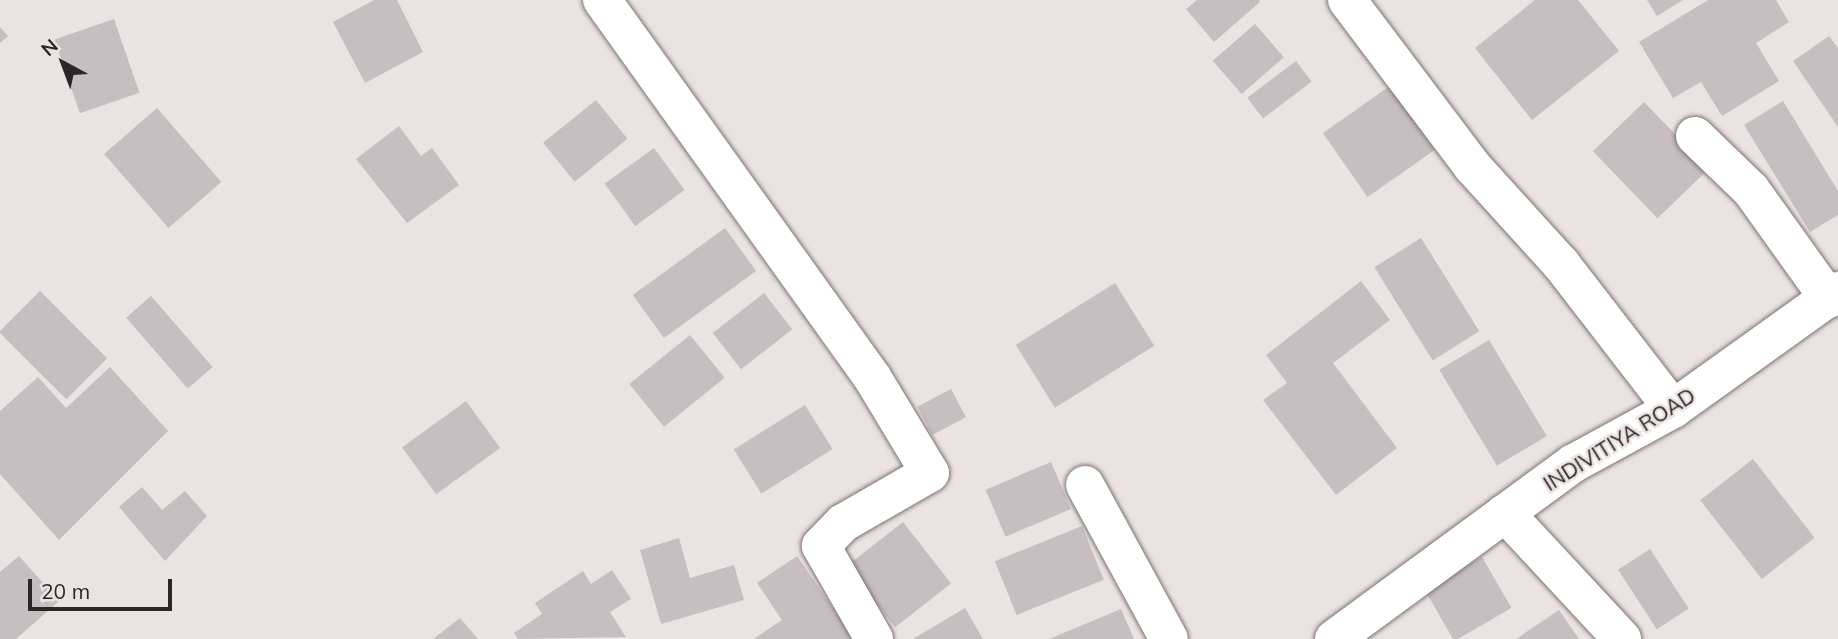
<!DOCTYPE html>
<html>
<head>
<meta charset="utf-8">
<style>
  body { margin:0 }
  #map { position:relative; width:1838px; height:639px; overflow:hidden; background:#ebe3e1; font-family:Mulish,sans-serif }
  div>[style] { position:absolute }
  .building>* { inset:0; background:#c6bec0; transform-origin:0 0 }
  .roads { filter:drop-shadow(0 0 2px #7a7371) drop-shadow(0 0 2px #7a7371) }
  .street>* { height:38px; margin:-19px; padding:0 19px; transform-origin:19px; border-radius:19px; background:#fff }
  span { translate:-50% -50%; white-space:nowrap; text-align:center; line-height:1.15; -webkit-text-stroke:5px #ebe3e1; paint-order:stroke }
  .street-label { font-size:21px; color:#2a2726 }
  .north { position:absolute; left:28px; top:28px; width:70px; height:70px; -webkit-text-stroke:5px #ebe3e1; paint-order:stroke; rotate:319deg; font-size:19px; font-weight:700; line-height:28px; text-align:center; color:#2a2726 }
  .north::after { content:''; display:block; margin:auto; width:24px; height:32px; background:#2a2726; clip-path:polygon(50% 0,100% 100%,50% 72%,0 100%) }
  .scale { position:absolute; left:28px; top:579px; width:144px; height:32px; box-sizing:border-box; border:4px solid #2a2726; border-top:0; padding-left:9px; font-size:21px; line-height:24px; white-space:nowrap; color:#2a2726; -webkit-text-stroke:5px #ebe3e1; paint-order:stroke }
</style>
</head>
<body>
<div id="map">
  <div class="building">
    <i style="clip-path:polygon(374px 0,397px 0,423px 52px,365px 83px,333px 22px)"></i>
    <i style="clip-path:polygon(1197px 0,1259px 0,1260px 2px,1214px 42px,1186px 9px)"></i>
    <i style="clip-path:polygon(1535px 0,1578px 0,1619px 51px,1532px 120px,1475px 48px)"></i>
    <i style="clip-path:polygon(1647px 0,1683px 0,1657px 16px)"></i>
    <i style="clip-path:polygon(1708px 0,1776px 0,1789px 22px,1756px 43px,1779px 81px,1722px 116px,1701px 82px,1673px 98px,1639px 42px)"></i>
    <i style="left:114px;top:19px;width:78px;height:63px;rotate:71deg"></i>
    <i style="left:1255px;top:24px;width:44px;height:56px;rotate:49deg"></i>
    <i style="clip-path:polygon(0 27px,8px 36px,0 43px)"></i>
    <i style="clip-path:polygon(1829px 36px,1838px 48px,1838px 127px,1793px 61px)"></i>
    <i style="left:1296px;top:61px;width:26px;height:61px;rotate:53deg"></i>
    <i style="left:1390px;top:86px;width:78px;height:82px;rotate:55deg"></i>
    <i style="left:596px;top:100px;width:50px;height:68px;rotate:51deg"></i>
    <i style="clip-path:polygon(1783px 101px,1838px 191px,1838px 215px,1810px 232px,1744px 125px)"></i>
    <i style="left:1644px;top:102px;width:93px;height:71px;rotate:46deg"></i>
    <i style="left:157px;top:108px;width:98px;height:70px;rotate:49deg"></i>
    <i style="clip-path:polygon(399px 126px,421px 156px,432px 148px,459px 185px,407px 223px,356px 159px)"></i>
    <i style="left:654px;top:148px;width:52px;height:61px;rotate:54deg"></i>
    <i style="left:725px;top:228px;width:53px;height:114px;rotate:54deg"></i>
    <i style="left:1421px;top:238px;width:110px;height:55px;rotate:58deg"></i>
    <i style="clip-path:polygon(1361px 281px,1390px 320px,1333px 363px,1397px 448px,1336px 495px,1263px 400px,1287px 383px,1266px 355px)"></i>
    <i style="left:1115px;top:283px;width:74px;height:117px;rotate:58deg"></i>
    <i style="left:40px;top:291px;width:95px;height:58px;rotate:45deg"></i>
    <i style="left:764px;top:293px;width:46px;height:65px;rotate:52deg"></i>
    <i style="left:151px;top:296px;width:94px;height:33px;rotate:49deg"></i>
    <i style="left:690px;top:335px;width:55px;height:78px;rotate:51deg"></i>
    <i style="left:1489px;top:340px;width:112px;height:58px;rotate:59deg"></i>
    <i style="clip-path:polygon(110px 367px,168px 431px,59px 540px,0 474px,0 411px,38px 377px,66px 408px)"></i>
    <i style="left:951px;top:389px;width:32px;height:38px;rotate:62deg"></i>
    <i style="left:466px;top:401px;width:58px;height:79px;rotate:54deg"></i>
    <i style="left:805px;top:405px;width:52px;height:84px;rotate:58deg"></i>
    <i style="left:1753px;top:459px;width:100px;height:67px;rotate:52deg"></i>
    <i style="left:1051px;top:462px;width:51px;height:71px;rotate:67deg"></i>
    <i style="clip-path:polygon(142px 487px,162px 510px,185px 491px,207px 516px,165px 561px,119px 507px)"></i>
    <i style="left:903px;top:522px;width:78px;height:71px;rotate:52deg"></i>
    <i style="left:1082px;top:526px;width:58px;height:94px;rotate:68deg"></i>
    <i style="clip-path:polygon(679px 538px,690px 578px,734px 565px,744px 600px,661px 624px,640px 550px)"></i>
    <i style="left:1650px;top:549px;width:71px;height:38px;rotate:57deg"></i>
    <i style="clip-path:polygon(19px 556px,59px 601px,16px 639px,0 639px,0 572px)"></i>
    <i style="clip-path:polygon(797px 556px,854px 639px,754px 639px,782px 620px,757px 583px)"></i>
    <i style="left:1482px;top:557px;width:59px;height:66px;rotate:60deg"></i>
    <i style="clip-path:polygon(612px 570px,631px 599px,610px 612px,626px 637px,518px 639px,514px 633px,542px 614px,535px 603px,583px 571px,591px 584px)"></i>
    <i style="clip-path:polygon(965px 608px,983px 639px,913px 639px)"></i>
    <i style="clip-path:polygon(1121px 609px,1134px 639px,1049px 639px)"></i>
    <i style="clip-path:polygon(1559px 610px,1579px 639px,1516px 639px)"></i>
    <i style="clip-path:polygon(460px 618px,478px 639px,433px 639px)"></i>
  </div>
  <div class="roads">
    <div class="street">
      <i style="left:602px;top:0;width:464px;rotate:54.4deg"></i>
      <i style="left:872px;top:377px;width:112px;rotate:58.9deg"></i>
      <i style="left:930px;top:473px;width:100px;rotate:150.1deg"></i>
      <i style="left:843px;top:523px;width:32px;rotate:134deg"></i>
      <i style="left:821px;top:546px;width:107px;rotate:60.3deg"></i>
      <i style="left:1347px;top:0;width:208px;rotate:53deg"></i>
      <i style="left:1472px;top:166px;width:132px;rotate:47.8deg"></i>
      <i style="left:1561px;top:264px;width:183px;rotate:52.3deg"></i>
      <i style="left:1695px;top:136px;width:78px;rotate:44deg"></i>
      <i style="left:1751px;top:190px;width:134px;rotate:54.4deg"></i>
      <i style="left:1085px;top:485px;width:175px;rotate:61.4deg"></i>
      <i style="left:1505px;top:513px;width:172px;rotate:47.1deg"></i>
      <i style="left:1334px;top:639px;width:298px;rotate:-36.3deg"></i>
      <i style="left:1574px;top:463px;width:113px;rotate:-28.6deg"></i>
      <i style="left:1673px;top:409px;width:203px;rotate:-35.6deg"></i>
    </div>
  </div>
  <div class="street-label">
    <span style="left:1619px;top:439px;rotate:-32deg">INDIVITIYA ROAD</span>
  </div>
  <div class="north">N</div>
  <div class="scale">20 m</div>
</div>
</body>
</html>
